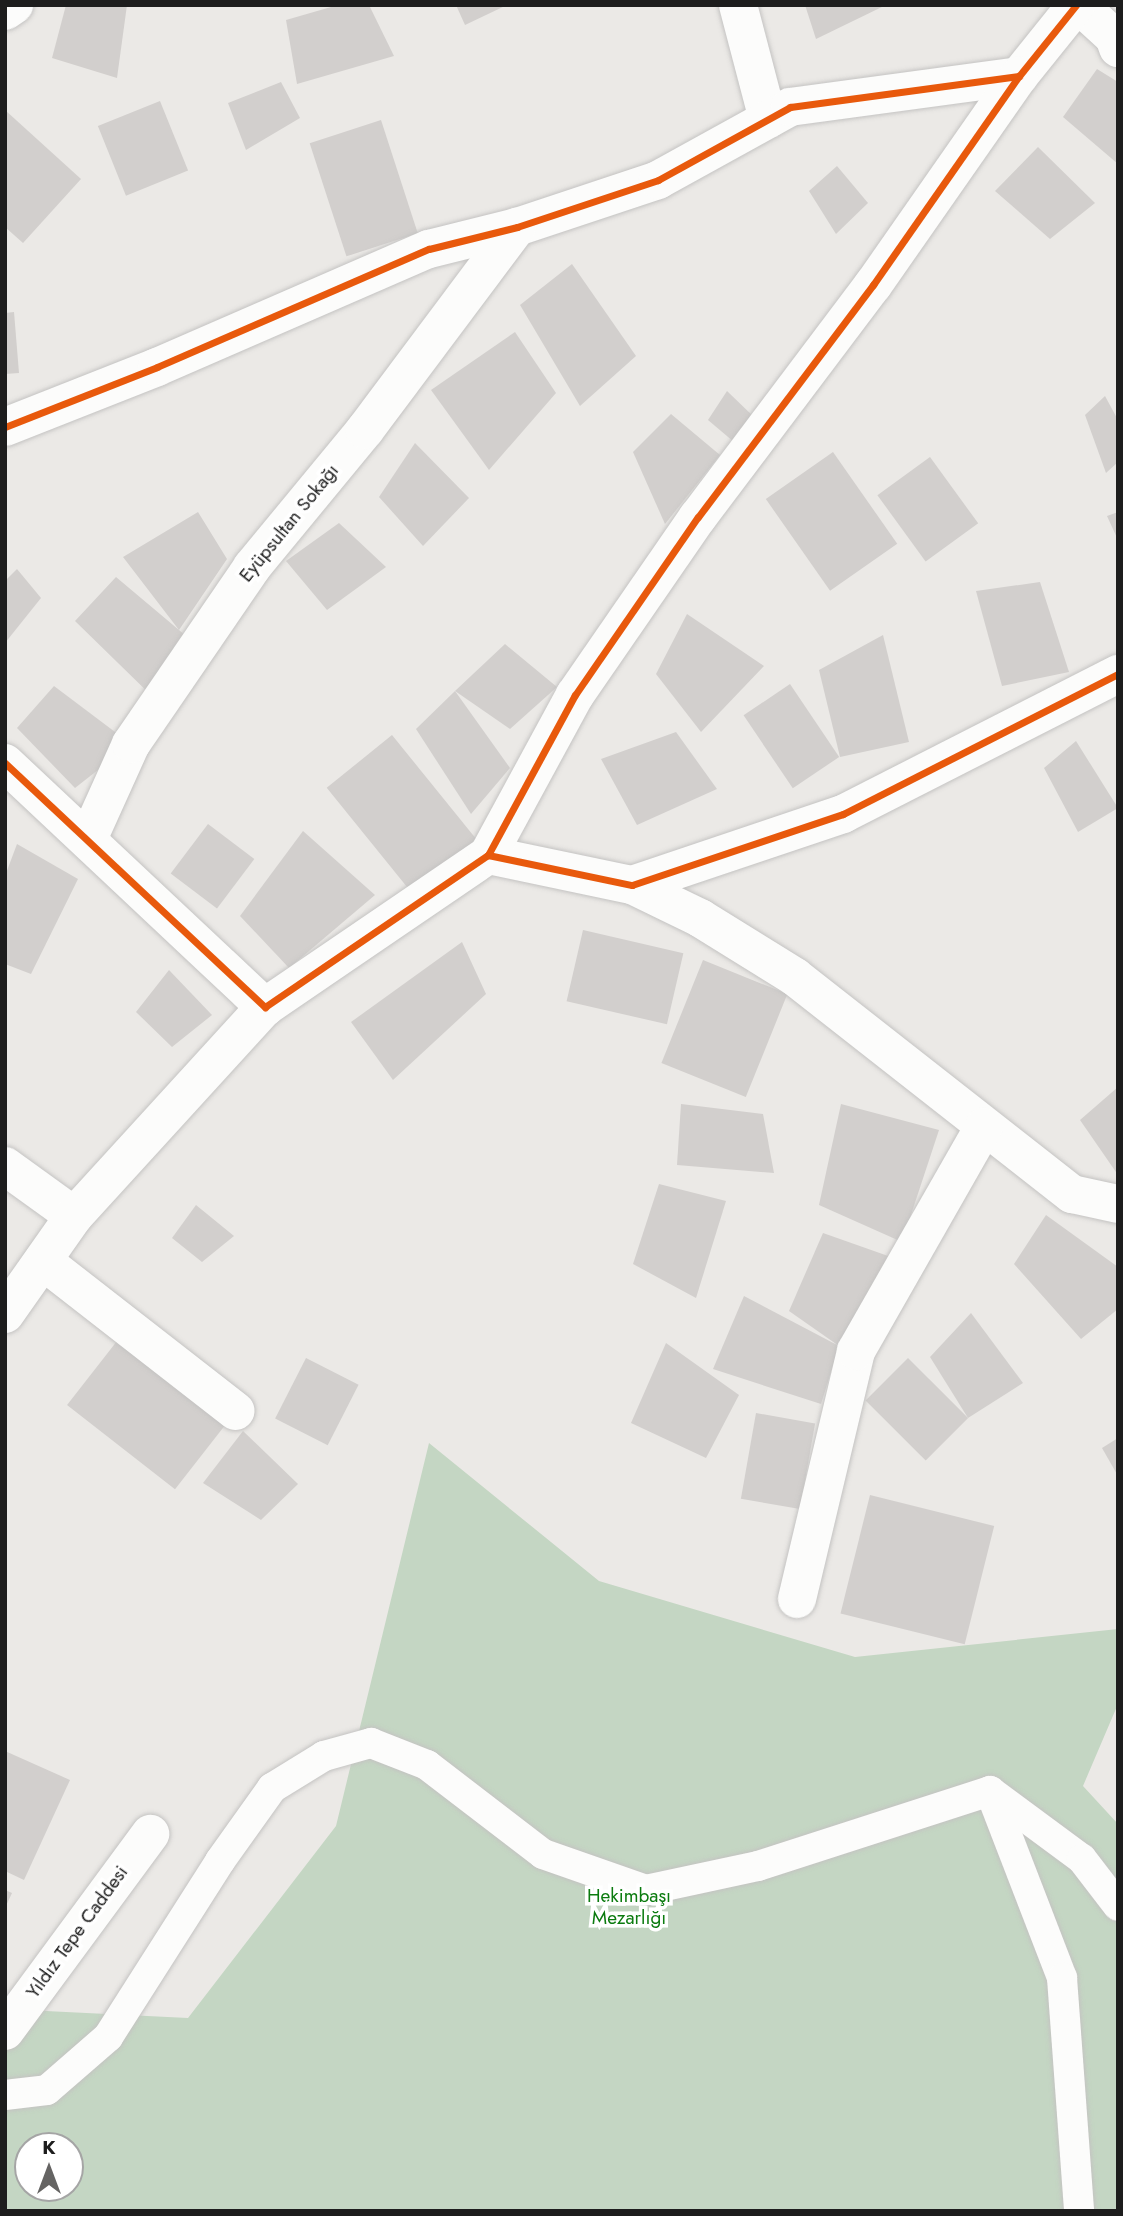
<!DOCTYPE html>
<html>
<head>
<meta charset="utf-8">
<style>
  body { margin:0 }
  #map { position:relative; width:1123px; height:2216px; overflow:hidden; background:#ebe9e6; font-family:Jost,sans-serif }
  div>[style] { position:absolute }
  .cemetery>* { inset:0; background:#c4d6c3 }
  .building>* { inset:0; background:#d2cfcd; transform-origin:0 0 }
  .roads { filter:drop-shadow(0 0 2px #c4c3c2) drop-shadow(0 0 2px #c4c3c2) }
  .service>* { height:30px; margin:-15px; padding:0 15px; transform-origin:15px; border-radius:15px; background:#fcfcfb }
  .minor>* { height:38px; margin:-19px; padding:0 19px; transform-origin:19px; border-radius:19px; background:#fcfcfb }
  .cycleway>* { height:7px; margin:-3.5px; padding:0 3.5px; transform-origin:3.5px; border-radius:3.5px; background:#e8590c }
  span { translate:-50% -50%; white-space:nowrap; text-align:center; line-height:1.15; -webkit-text-stroke:7px #fff; paint-order:stroke }
  .street-label { font-size:19px; color:#1d1d1d }
  .park-label { font-size:19px; color:#0b7b0f }
  .frame { position:absolute; inset:0; border:7px solid #1d1d1d; pointer-events:none }
  .north { position:absolute; left:14px; top:2132px; width:70px; height:70px; box-sizing:border-box; background:#fff; border:2px solid #a5a5a5; border-radius:50%; rotate:0deg; font-size:19px; font-weight:700; line-height:28px; text-align:center; color:#1d1d1d }
  .north::after { content:''; display:block; margin:auto; width:24px; height:32px; background:#656463; clip-path:polygon(50% 0,100% 100%,50% 72%,0 100%) }
</style>
</head>
<body>
<div id="map">
  <div class="cemetery">
    <i style="clip-path:polygon(evenodd,429px 1443px,599px 1581px,855px 1657px,1118px 1629px,1118px 1704px,1083px 1786px,1118px 1824px,1118px 2211px,5px 2211px,5px 2009px,188px 2018px,336px 1826px,429px 1443px,28px 2146px,70px 2146px,70px 2188px,28px 2188px,28px 2146px)"></i>
  </div>
  <div class="building">
    <i style="clip-path:polygon(66px 5px,127px 5px,117px 78px,52px 58px)"></i>
    <i style="clip-path:polygon(338px 5px,369px 5px,394px 56px,297px 84px,286px 20px)"></i>
    <i style="clip-path:polygon(456px 5px,507px 5px,465px 25px)"></i>
    <i style="clip-path:polygon(805px 5px,886px 5px,816px 39px)"></i>
    <i style="clip-path:polygon(1097px 69px,1118px 82px,1118px 164px,1063px 117px)"></i>
    <i style="clip-path:polygon(281px 82px,300px 118px,246px 150px,228px 103px)"></i>
    <i style="left:160px;top:101px;width:75px;height:67px;rotate:68deg"></i>
    <i style="clip-path:polygon(5px 110px,81px 179px,23px 243px,5px 227px)"></i>
    <i style="left:381px;top:120px;width:119px;height:75px;rotate:72deg"></i>
    <i style="clip-path:polygon(1038px 147px,1095px 203px,1050px 239px,995px 191px)"></i>
    <i style="clip-path:polygon(837px 166px,868px 203px,836px 234px,809px 191px)"></i>
    <i style="clip-path:polygon(572px 264px,636px 356px,580px 406px,520px 305px)"></i>
    <i style="clip-path:polygon(14px 312px,19px 373px,5px 374px,5px 313px)"></i>
    <i style="clip-path:polygon(515px 332px,556px 393px,489px 470px,431px 390px)"></i>
    <i style="clip-path:polygon(727px 391px,754px 417px,747px 453px,708px 420px)"></i>
    <i style="clip-path:polygon(1105px 396px,1118px 420px,1118px 462px,1106px 473px,1085px 415px)"></i>
    <i style="clip-path:polygon(671px 414px,720px 455px,665px 524px,633px 452px)"></i>
    <i style="clip-path:polygon(415px 443px,469px 498px,423px 546px,379px 497px)"></i>
    <i style="left:833px;top:452px;width:112px;height:82px;rotate:55deg"></i>
    <i style="left:930px;top:457px;width:82px;height:65px;rotate:54deg"></i>
    <i style="clip-path:polygon(198px 512px,227px 559px,179px 630px,198px 646px,159px 703px,75px 621px,116px 577px,179px 630px,123px 557px)"></i>
    <i style="clip-path:polygon(1118px 512px,1118px 540px,1107px 516px)"></i>
    <i style="clip-path:polygon(339px 523px,386px 567px,327px 610px,286px 561px)"></i>
    <i style="clip-path:polygon(17px 569px,41px 598px,5px 643px,5px 581px)"></i>
    <i style="clip-path:polygon(1040px 582px,1069px 672px,1002px 686px,976px 591px)"></i>
    <i style="clip-path:polygon(687px 614px,764px 666px,701px 732px,656px 674px)"></i>
    <i style="clip-path:polygon(883px 635px,909px 742px,840px 757px,819px 670px)"></i>
    <i style="clip-path:polygon(505px 644px,557px 687px,510px 729px,455px 691px)"></i>
    <i style="left:790px;top:684px;width:88px;height:56px;rotate:56deg"></i>
    <i style="clip-path:polygon(54px 686px,131px 744px,75px 788px,17px 728px)"></i>
    <i style="clip-path:polygon(455px 691px,510px 768px,471px 814px,416px 729px)"></i>
    <i style="clip-path:polygon(676px 732px,717px 789px,637px 825px,601px 759px)"></i>
    <i style="left:392px;top:735px;width:154px;height:84px;rotate:51deg"></i>
    <i style="clip-path:polygon(1076px 741px,1118px 808px,1078px 832px,1044px 768px)"></i>
    <i style="left:208px;top:824px;width:58px;height:62px;rotate:37deg"></i>
    <i style="clip-path:polygon(303px 831px,375px 895px,289px 968px,240px 916px)"></i>
    <i style="clip-path:polygon(17px 844px,78px 879px,31px 974px,5px 964px,5px 876px)"></i>
    <i style="left:583px;top:930px;width:103px;height:73px;rotate:13deg"></i>
    <i style="clip-path:polygon(462px 942px,486px 994px,393px 1080px,351px 1022px)"></i>
    <i style="left:703px;top:960px;width:91px;height:111px;rotate:22deg"></i>
    <i style="clip-path:polygon(169px 970px,212px 1015px,172px 1047px,136px 1012px)"></i>
    <i style="clip-path:polygon(1118px 1087px,1118px 1175px,1080px 1120px)"></i>
    <i style="clip-path:polygon(681px 1104px,763px 1114px,774px 1173px,677px 1165px)"></i>
    <i style="clip-path:polygon(841px 1104px,939px 1130px,902px 1242px,819px 1205px)"></i>
    <i style="clip-path:polygon(659px 1184px,726px 1201px,696px 1298px,633px 1264px)"></i>
    <i style="clip-path:polygon(196px 1205px,234px 1236px,202px 1262px,172px 1238px)"></i>
    <i style="clip-path:polygon(1046px 1215px,1118px 1267px,1118px 1309px,1081px 1339px,1014px 1264px)"></i>
    <i style="clip-path:polygon(823px 1233px,891px 1257px,839px 1346px,789px 1311px)"></i>
    <i style="clip-path:polygon(744px 1296px,839px 1346px,821px 1404px,713px 1369px)"></i>
    <i style="clip-path:polygon(971px 1313px,1023px 1383px,968px 1418px,930px 1357px)"></i>
    <i style="left:128px;top:1327px;width:137px;height:99px;rotate:38deg"></i>
    <i style="clip-path:polygon(666px 1343px,739px 1395px,706px 1458px,631px 1423px)"></i>
    <i style="left:306px;top:1358px;width:59px;height:68px;rotate:27deg"></i>
    <i style="left:908px;top:1358px;width:85px;height:60px;rotate:45deg"></i>
    <i style="left:756px;top:1413px;width:60px;height:87px;rotate:10deg"></i>
    <i style="clip-path:polygon(243px 1431px,298px 1484px,261px 1520px,203px 1483px)"></i>
    <i style="clip-path:polygon(1118px 1438px,1118px 1476px,1102px 1448px)"></i>
    <i style="left:870px;top:1495px;width:128px;height:122px;rotate:14deg"></i>
    <i style="clip-path:polygon(5px 1751px,70px 1780px,24px 1880px,5px 1871px)"></i>
    <i style="clip-path:polygon(5px 1890px,12px 1893px,5px 1908px)"></i>
  </div>
  <div class="roads">
    <div class="service">
      <i style="left:990px;top:1791px;width:200px;rotate:68.9deg"></i>
      <i style="left:1062px;top:1978px;width:234px;rotate:85.8deg"></i>
      <i style="left:5px;top:2095px;width:42px;rotate:-6.8deg"></i>
      <i style="left:47px;top:2090px;width:81px;rotate:-41deg"></i>
      <i style="left:108px;top:2037px;width:209px;rotate:-57.5deg"></i>
      <i style="left:220px;top:1861px;width:90px;rotate:-54.5deg"></i>
      <i style="left:272px;top:1788px;width:61px;rotate:-31.6deg"></i>
      <i style="left:324px;top:1756px;width:49px;rotate:-15.5deg"></i>
      <i style="left:371px;top:1743px;width:60px;rotate:21.4deg"></i>
      <i style="left:427px;top:1765px;width:146px;rotate:37.5deg"></i>
      <i style="left:543px;top:1854px;width:109px;rotate:19.3deg"></i>
      <i style="left:646px;top:1890px;width:115px;rotate:-12.1deg"></i>
      <i style="left:758px;top:1866px;width:244px;rotate:-17.9deg"></i>
      <i style="left:990px;top:1791px;width:114px;rotate:36.5deg"></i>
      <i style="left:1082px;top:1859px;width:59px;rotate:52.5deg"></i>
    </div>
    <div class="minor">
      <i style="left:738px;top:5px;width:118px;rotate:75.3deg"></i>
      <i style="left:1079px;top:5px;width:47px;rotate:42.4deg"></i>
      <i style="left:1114px;top:37px;width:12px;rotate:70deg"></i>
      <i style="left:5px;top:11px;width:11px;rotate:-34deg"></i>
      <i style="left:5px;top:427px;width:163px;rotate:-21.5deg"></i>
      <i style="left:157px;top:367px;width:296px;rotate:-23.5deg"></i>
      <i style="left:429px;top:249px;width:91px;rotate:-14deg"></i>
      <i style="left:517px;top:227px;width:149px;rotate:-18.4deg"></i>
      <i style="left:658px;top:180px;width:151px;rotate:-28.9deg"></i>
      <i style="left:790px;top:107px;width:231px;rotate:-7.7deg"></i>
      <i style="left:1019px;top:76px;width:91px;rotate:-51.2deg"></i>
      <i style="left:5px;top:763px;width:357px;rotate:43.2deg"></i>
      <i style="left:265px;top:1007px;width:270px;rotate:-34.3deg"></i>
      <i style="left:488px;top:855px;width:147px;rotate:11.8deg"></i>
      <i style="left:632px;top:885px;width:223px;rotate:-18.6deg"></i>
      <i style="left:843px;top:814px;width:309px;rotate:-27deg"></i>
      <i style="left:89px;top:837px;width:102px;rotate:-65.7deg"></i>
      <i style="left:131px;top:744px;width:214px;rotate:-55.6deg"></i>
      <i style="left:252px;top:567px;width:178px;rotate:-50.5deg"></i>
      <i style="left:365px;top:430px;width:254px;rotate:-53.2deg"></i>
      <i style="left:488px;top:855px;width:182px;rotate:-61.5deg"></i>
      <i style="left:575px;top:695px;width:216px;rotate:-55.4deg"></i>
      <i style="left:698px;top:517px;width:291px;rotate:-53deg"></i>
      <i style="left:873px;top:285px;width:255px;rotate:-55.1deg"></i>
      <i style="left:632px;top:885px;width:76px;rotate:25.9deg"></i>
      <i style="left:700px;top:918px;width:112px;rotate:31.8deg"></i>
      <i style="left:795px;top:977px;width:352px;rotate:38.1deg"></i>
      <i style="left:1072px;top:1194px;width:47px;rotate:12.3deg"></i>
      <i style="left:5px;top:1166px;width:85px;rotate:35.9deg"></i>
      <i style="left:43px;top:1261px;width:244px;rotate:37.9deg"></i>
      <i style="left:5px;top:1314px;width:120px;rotate:-54.9deg"></i>
      <i style="left:74px;top:1216px;width:283px;rotate:-47.6deg"></i>
      <i style="left:797px;top:1599px;width:255px;rotate:-76.6deg"></i>
      <i style="left:856px;top:1351px;width:258px;rotate:-60.3deg"></i>
      <i style="left:5px;top:2031px;width:245px;rotate:-53.6deg"></i>
    </div>
  </div>
  <div class="cycleway">
    <i style="left:5px;top:427px;width:163px;rotate:-21.5deg"></i>
    <i style="left:157px;top:367px;width:296px;rotate:-23.5deg"></i>
    <i style="left:429px;top:249px;width:91px;rotate:-14deg"></i>
    <i style="left:517px;top:227px;width:149px;rotate:-18.4deg"></i>
    <i style="left:658px;top:180px;width:151px;rotate:-28.9deg"></i>
    <i style="left:790px;top:107px;width:231px;rotate:-7.7deg"></i>
    <i style="left:1019px;top:76px;width:91px;rotate:-51.2deg"></i>
    <i style="left:5px;top:763px;width:357px;rotate:43.2deg"></i>
    <i style="left:265px;top:1007px;width:270px;rotate:-34.3deg"></i>
    <i style="left:488px;top:855px;width:147px;rotate:11.8deg"></i>
    <i style="left:632px;top:885px;width:223px;rotate:-18.6deg"></i>
    <i style="left:843px;top:814px;width:309px;rotate:-27deg"></i>
    <i style="left:488px;top:855px;width:182px;rotate:-61.5deg"></i>
    <i style="left:575px;top:695px;width:216px;rotate:-55.4deg"></i>
    <i style="left:698px;top:517px;width:291px;rotate:-53deg"></i>
    <i style="left:873px;top:285px;width:255px;rotate:-55.1deg"></i>
  </div>
  <div class="street-label">
    <span style="left:289px;top:523px;rotate:-51deg">Eyüpsultan Sokağı</span>
    <span style="left:77px;top:1932px;rotate:-54deg">Yıldız Tepe Caddesi</span>
  </div>
  <div class="park-label">
    <span style="left:629px;top:1907px">Hekimbaşı<br>Mezarlığı</span>
  </div>
  <div class="frame"></div>
  <div class="north">K</div>
</div>
</body>
</html>
